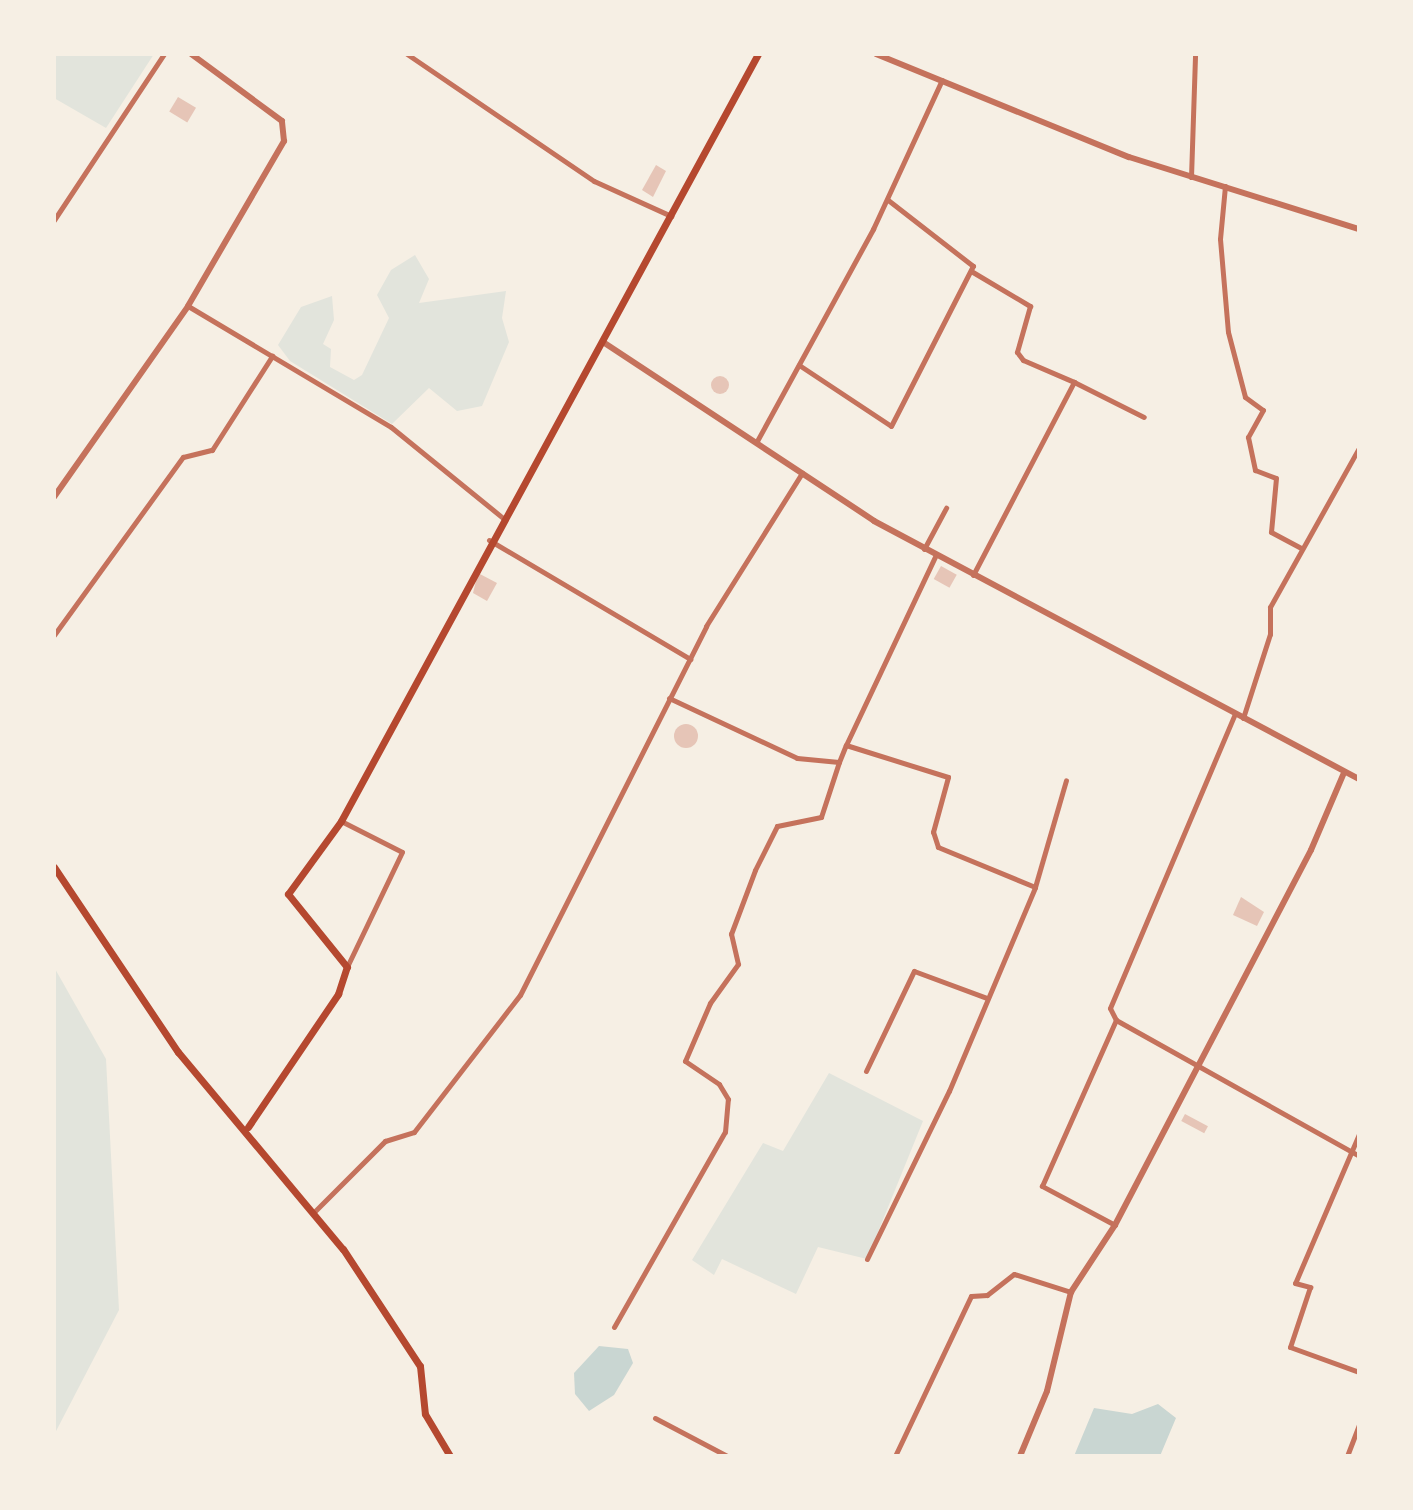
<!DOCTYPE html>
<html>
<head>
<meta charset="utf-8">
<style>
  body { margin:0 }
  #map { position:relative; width:1413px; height:1510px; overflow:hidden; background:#f6efe4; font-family:Bitter,serif }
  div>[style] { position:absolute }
  .green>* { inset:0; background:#e2e4dc }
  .water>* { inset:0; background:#c9d6d2 }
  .building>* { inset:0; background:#e6c5b7; transform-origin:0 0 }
  .round { border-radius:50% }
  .minor>* { height:5px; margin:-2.5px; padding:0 2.5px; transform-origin:2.5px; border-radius:2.5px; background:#c5725c }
  .tertiary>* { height:6px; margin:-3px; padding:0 3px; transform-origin:3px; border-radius:3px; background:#c5725c }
  .secondary>* { height:7px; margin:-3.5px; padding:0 3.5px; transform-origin:3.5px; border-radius:3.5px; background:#b5482f }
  span { translate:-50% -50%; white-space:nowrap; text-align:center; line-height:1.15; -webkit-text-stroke:8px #f6efe4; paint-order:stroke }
  .frame { position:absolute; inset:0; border:56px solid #f6efe4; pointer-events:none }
</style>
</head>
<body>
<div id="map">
  <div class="green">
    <i style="clip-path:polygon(54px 54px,154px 54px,106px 128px,54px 98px)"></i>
    <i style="clip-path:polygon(415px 255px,429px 279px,419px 303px,506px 291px,502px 318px,509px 342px,482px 406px,457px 411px,429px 388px,392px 424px,290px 361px,278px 345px,301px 307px,332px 296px,334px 320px,323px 344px,331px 349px,330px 367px,354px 380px,362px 375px,389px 318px,377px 295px,391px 270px)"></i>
    <i style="clip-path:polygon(54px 967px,106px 1059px,119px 1310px,54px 1435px)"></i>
    <i style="clip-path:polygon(829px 1073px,923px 1121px,867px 1259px,818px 1247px,796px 1294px,722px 1259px,714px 1275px,692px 1260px,763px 1143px,783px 1151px)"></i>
  </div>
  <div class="water">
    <i style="clip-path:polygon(599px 1346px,628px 1349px,633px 1363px,614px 1395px,589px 1411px,575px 1394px,574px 1373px)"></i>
    <i style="clip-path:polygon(1158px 1404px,1176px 1418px,1160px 1456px,1074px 1456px,1094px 1408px,1132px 1414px)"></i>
  </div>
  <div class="building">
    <i style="left:178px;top:97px;width:21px;height:17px;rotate:31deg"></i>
    <i style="clip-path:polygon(656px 165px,666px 171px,653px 197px,642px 190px)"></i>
    <i class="round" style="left:711px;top:376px;width:18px;height:18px"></i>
    <i style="left:941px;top:566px;width:18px;height:15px;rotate:29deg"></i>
    <i style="clip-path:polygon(478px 573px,497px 583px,487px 601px,473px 593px)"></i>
    <i class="round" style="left:674px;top:724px;width:24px;height:24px"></i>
    <i style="clip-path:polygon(1241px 897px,1264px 912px,1257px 926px,1233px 915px)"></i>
    <i style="left:1185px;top:1114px;width:26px;height:8px;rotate:28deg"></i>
  </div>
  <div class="minor">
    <i style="left:407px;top:54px;width:226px;rotate:34.2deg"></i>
    <i style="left:594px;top:181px;width:85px;rotate:24.4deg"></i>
    <i style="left:1191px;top:177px;width:123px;rotate:-88.1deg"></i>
    <i style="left:1225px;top:186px;width:53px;rotate:95.4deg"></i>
    <i style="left:1220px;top:239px;width:93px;rotate:85.1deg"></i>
    <i style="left:1228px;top:332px;width:67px;rotate:75.3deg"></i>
    <i style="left:1245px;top:397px;width:22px;rotate:36deg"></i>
    <i style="left:1263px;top:410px;width:31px;rotate:119deg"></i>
    <i style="left:1248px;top:437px;width:34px;rotate:78deg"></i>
    <i style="left:1255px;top:470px;width:22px;rotate:21deg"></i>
    <i style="left:1276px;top:478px;width:54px;rotate:95.3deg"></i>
    <i style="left:1271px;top:532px;width:34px;rotate:28deg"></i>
    <i style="left:54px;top:220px;width:199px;rotate:-56.5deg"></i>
    <i style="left:971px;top:271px;width:69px;rotate:30.7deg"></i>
    <i style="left:1030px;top:306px;width:48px;rotate:105.8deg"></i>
    <i style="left:1017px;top:352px;width:10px;rotate:53deg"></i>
    <i style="left:1023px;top:360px;width:56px;rotate:23.3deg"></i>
    <i style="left:188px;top:306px;width:236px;rotate:30.8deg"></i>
    <i style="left:391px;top:427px;width:144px;rotate:39.1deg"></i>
    <i style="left:799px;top:365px;width:110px;rotate:33.5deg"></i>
    <i style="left:891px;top:426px;width:180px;rotate:-62.9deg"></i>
    <i style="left:973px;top:266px;width:108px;rotate:-142.2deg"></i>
    <i style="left:757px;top:441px;width:242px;rotate:-61.3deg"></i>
    <i style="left:873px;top:229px;width:164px;rotate:-65.2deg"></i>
    <i style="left:489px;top:540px;width:234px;rotate:30.6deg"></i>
    <i style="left:924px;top:549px;width:47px;rotate:-61.8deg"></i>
    <i style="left:973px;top:575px;width:218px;rotate:-62.4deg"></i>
    <i style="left:1074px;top:382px;width:78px;rotate:26.6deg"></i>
    <i style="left:54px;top:635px;width:220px;rotate:-54.1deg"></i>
    <i style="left:183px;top:457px;width:30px;rotate:-14deg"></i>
    <i style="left:212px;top:450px;width:112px;rotate:-57.4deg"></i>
    <i style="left:669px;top:698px;width:141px;rotate:25.1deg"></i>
    <i style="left:797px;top:758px;width:42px;rotate:5.4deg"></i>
    <i style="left:839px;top:762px;width:18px;rotate:-68deg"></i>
    <i style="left:1243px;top:718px;width:88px;rotate:-72.2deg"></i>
    <i style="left:1270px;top:634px;width:27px;rotate:-90deg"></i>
    <i style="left:1270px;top:607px;width:182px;rotate:-60.8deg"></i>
    <i style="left:341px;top:821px;width:68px;rotate:26.9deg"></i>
    <i style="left:402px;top:852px;width:127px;rotate:115.6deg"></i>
    <i style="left:1035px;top:887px;width:111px;rotate:-73.8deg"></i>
    <i style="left:1116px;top:1020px;width:278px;rotate:29.2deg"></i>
    <i style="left:866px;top:1071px;width:111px;rotate:-64.4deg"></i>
    <i style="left:914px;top:971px;width:78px;rotate:20.3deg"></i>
    <i style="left:1359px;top:1134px;width:162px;rotate:113.2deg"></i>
    <i style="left:1295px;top:1283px;width:16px;rotate:15deg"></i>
    <i style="left:1310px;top:1287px;width:63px;rotate:108.4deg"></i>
    <i style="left:1290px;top:1347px;width:73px;rotate:19.9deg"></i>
    <i style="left:313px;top:1213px;width:102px;rotate:-45deg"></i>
    <i style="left:385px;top:1141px;width:30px;rotate:-17deg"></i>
    <i style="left:414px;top:1132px;width:173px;rotate:-52.3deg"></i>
    <i style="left:520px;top:995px;width:413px;rotate:-63.2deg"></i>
    <i style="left:706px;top:626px;width:181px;rotate:-57.9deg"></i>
    <i style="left:1115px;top:1225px;width:83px;rotate:-151.9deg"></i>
    <i style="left:1042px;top:1186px;width:182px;rotate:-66deg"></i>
    <i style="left:1116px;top:1020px;width:13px;rotate:-117deg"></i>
    <i style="left:1110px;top:1008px;width:319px;rotate:-67deg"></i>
    <i style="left:867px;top:1259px;width:187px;rotate:-64deg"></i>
    <i style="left:949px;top:1091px;width:221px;rotate:-67.1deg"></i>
    <i style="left:1035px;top:887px;width:105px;rotate:-157.6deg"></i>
    <i style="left:938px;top:847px;width:16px;rotate:-108deg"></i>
    <i style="left:933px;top:832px;width:57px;rotate:-74.7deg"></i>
    <i style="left:948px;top:777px;width:107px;rotate:-162.6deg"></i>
    <i style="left:846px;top:745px;width:210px;rotate:-64.7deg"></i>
    <i style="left:614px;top:1327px;width:224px;rotate:-60.4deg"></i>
    <i style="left:725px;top:1132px;width:33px;rotate:-85deg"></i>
    <i style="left:728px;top:1099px;width:17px;rotate:-121deg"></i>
    <i style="left:719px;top:1084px;width:41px;rotate:-145.9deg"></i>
    <i style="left:685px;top:1061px;width:63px;rotate:-66.7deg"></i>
    <i style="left:710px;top:1003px;width:48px;rotate:-54.3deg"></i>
    <i style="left:738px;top:964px;width:31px;rotate:-103deg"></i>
    <i style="left:731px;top:934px;width:68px;rotate:-69.4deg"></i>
    <i style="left:755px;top:870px;width:49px;rotate:-63.4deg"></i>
    <i style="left:777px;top:826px;width:45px;rotate:-11.6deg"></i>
    <i style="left:821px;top:817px;width:58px;rotate:-71.9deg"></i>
    <i style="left:655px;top:1418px;width:81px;rotate:27.8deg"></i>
    <i style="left:895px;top:1456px;width:177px;rotate:-64.6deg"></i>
    <i style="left:971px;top:1296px;width:16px;rotate:-4deg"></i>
    <i style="left:987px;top:1295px;width:34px;rotate:-38deg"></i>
    <i style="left:1014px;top:1274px;width:60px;rotate:17.5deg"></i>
    <i style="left:1347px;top:1456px;width:34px;rotate:-69deg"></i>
  </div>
  <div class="tertiary">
    <i style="left:876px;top:54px;width:273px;rotate:22.2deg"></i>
    <i style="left:1129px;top:157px;width:241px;rotate:17.4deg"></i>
    <i style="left:603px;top:342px;width:325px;rotate:33.4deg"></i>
    <i style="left:874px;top:521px;width:549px;rotate:28.01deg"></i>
    <i style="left:54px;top:497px;width:233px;rotate:-54.9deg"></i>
    <i style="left:188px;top:306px;width:191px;rotate:-59.8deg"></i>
    <i style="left:284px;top:141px;width:20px;rotate:-96deg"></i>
    <i style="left:282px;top:121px;width:113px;rotate:-143.6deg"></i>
    <i style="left:1020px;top:1456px;width:70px;rotate:-67.4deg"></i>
    <i style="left:1047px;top:1391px;width:102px;rotate:-76.4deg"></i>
    <i style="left:1071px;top:1292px;width:80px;rotate:-56.7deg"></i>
    <i style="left:1115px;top:1225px;width:423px;rotate:-62.4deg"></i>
    <i style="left:1311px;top:850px;width:82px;rotate:-66.9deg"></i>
  </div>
  <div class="secondary">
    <i style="left:54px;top:867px;width:223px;rotate:56.2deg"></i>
    <i style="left:178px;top:1052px;width:257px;rotate:50.1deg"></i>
    <i style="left:343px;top:1249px;width:140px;rotate:56.7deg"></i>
    <i style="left:420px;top:1366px;width:48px;rotate:84.1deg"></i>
    <i style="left:425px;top:1414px;width:49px;rotate:59.2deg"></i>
    <i style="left:248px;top:1127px;width:161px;rotate:-55.9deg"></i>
    <i style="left:338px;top:994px;width:28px;rotate:-72deg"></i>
    <i style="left:347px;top:967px;width:94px;rotate:-128.9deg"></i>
    <i style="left:288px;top:894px;width:90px;rotate:-54deg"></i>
    <i style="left:341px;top:821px;width:873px;rotate:-61.47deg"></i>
  </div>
  <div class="frame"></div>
</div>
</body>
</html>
